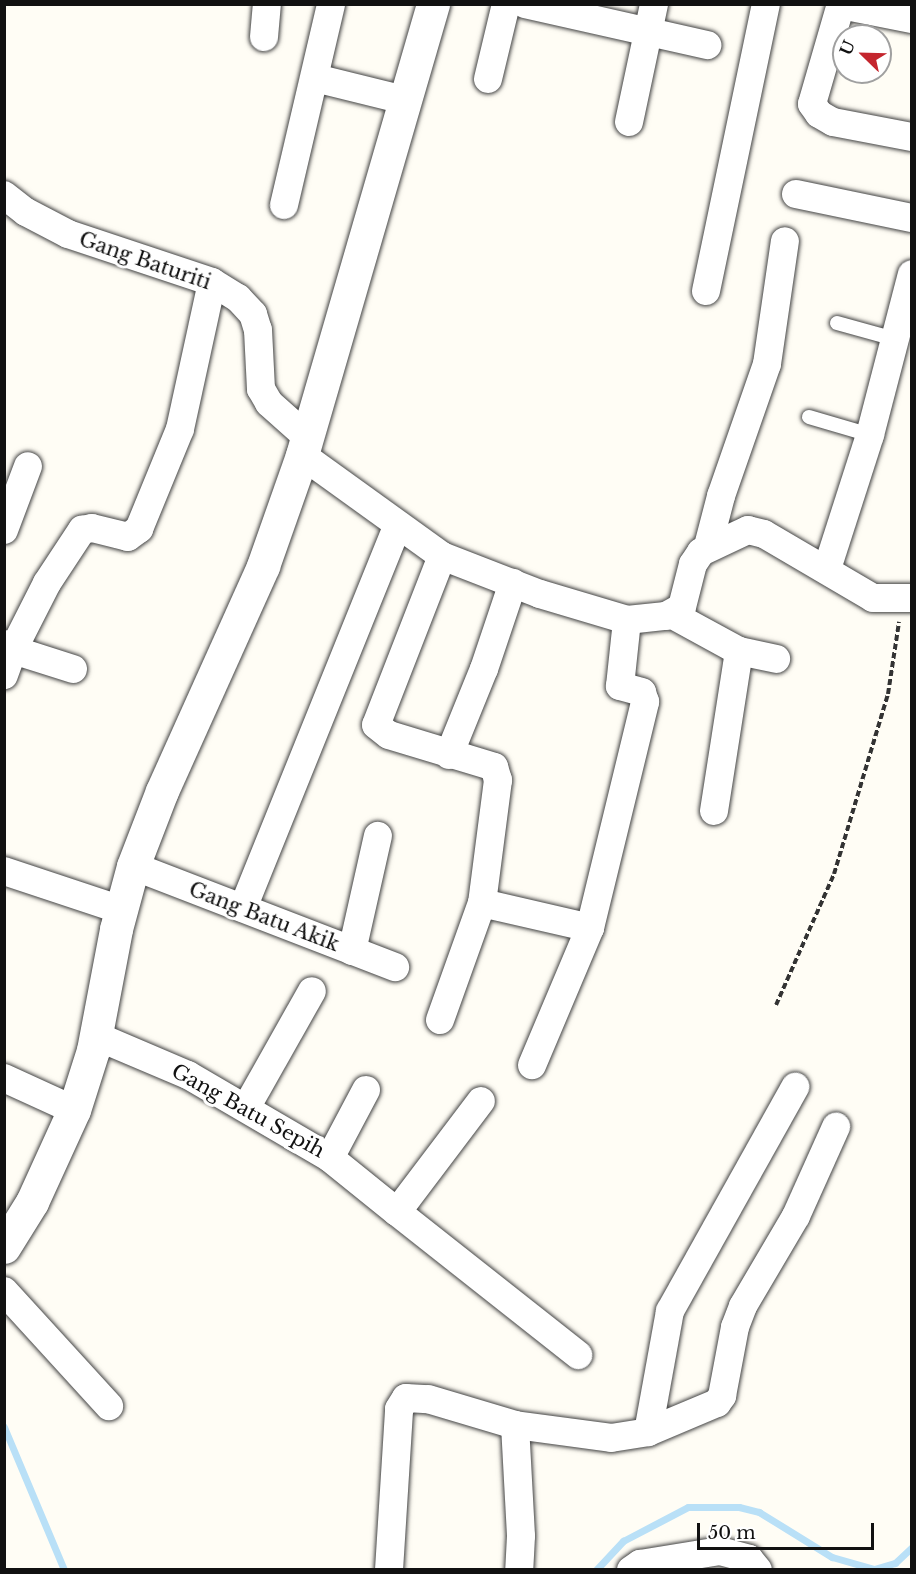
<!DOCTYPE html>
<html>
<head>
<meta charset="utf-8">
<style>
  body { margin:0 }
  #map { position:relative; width:916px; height:1574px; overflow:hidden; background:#fffdf5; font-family:"Libre Baskerville",serif }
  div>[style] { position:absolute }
  .stream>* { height:7px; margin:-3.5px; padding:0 3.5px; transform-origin:3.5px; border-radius:3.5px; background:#b9e0f7 }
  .path>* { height:4px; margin-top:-2px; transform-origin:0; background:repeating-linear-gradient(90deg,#333 0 6px,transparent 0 9px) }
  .roads { filter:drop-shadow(0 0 2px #444) drop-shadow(0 0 2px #444) }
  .service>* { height:14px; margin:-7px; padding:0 7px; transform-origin:7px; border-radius:7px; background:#fff }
  .minor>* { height:28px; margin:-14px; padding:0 14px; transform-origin:14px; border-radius:14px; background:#fff }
  .tertiary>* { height:33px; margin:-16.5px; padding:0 16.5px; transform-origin:16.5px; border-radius:16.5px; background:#fff }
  span { translate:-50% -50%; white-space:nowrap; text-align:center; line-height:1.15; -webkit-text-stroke:6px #fff; paint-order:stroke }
  .street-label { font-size:20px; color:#111 }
  .frame { position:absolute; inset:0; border:6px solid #111; pointer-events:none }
  .north { position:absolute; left:832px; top:24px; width:60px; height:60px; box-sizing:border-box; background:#fff; border:2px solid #a0a0a0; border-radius:50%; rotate:293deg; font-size:16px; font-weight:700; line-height:24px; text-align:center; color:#111 }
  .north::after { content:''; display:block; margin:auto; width:21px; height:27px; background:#c4262e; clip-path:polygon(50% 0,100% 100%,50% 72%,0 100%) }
  .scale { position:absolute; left:697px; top:1523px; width:177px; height:27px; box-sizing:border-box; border:3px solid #111; border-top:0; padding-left:8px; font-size:18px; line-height:21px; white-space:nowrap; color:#111; -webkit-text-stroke:4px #fff; paint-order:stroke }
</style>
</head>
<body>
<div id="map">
  <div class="stream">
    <i style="left:4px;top:1427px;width:155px;rotate:67.2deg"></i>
    <i style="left:596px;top:1570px;width:40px;rotate:-47deg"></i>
    <i style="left:623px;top:1541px;width:73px;rotate:-27.6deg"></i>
    <i style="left:688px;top:1507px;width:51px"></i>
    <i style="left:739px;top:1507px;width:21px;rotate:14deg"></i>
    <i style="left:759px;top:1512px;width:86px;rotate:31.7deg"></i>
    <i style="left:832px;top:1557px;width:44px;rotate:15.9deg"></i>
    <i style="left:874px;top:1569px;width:22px;rotate:-16deg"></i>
    <i style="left:895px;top:1563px;width:23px;rotate:-43deg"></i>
  </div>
  <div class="path">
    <i style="left:776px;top:1005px;width:143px;rotate:-66.1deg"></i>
    <i style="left:834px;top:874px;width:188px;rotate:-73.3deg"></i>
    <i style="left:888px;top:694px;width:73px;rotate:-81.3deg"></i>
  </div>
  <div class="roads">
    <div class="service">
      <i style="left:837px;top:323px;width:60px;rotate:15.4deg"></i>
      <i style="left:809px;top:417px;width:64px;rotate:16.4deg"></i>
    </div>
    <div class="minor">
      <i style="left:525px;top:4px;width:187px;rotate:12.7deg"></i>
      <i style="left:841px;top:4px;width:104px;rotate:106.2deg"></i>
      <i style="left:812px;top:104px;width:12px;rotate:55deg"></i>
      <i style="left:819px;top:114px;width:16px;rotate:30deg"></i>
      <i style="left:833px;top:122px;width:80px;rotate:10.8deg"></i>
      <i style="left:841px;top:5px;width:72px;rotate:11.2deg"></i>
      <i style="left:264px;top:37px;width:33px;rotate:-85deg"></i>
      <i style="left:315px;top:78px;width:92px;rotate:13.9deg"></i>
      <i style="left:488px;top:79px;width:77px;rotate:-76.5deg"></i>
      <i style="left:629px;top:122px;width:121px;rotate:-78deg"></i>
      <i style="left:796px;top:194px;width:118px;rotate:11.7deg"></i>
      <i style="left:4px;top:195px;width:28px;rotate:38deg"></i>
      <i style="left:26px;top:212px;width:47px;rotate:27.6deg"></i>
      <i style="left:68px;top:234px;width:152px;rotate:18.4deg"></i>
      <i style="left:212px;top:282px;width:31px;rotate:32deg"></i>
      <i style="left:238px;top:298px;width:22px;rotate:47deg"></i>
      <i style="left:253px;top:314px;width:17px;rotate:73deg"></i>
      <i style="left:258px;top:330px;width:59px;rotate:87.1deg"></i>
      <i style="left:261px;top:389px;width:16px;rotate:60deg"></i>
      <i style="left:269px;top:403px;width:50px;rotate:41.7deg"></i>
      <i style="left:284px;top:205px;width:206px;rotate:-76.8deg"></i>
      <i style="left:706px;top:291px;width:293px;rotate:-78.2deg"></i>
      <i style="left:302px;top:455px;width:173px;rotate:35.8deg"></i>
      <i style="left:442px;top:556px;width:105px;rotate:21.2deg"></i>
      <i style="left:540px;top:594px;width:91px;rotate:16.6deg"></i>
      <i style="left:627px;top:620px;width:39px;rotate:-6deg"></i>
      <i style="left:666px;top:616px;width:18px;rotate:-29deg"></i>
      <i style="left:682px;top:607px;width:44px;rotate:-75.7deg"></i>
      <i style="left:693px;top:564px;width:14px;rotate:-56deg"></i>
      <i style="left:701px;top:552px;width:52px;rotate:-25.1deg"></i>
      <i style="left:748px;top:530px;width:16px;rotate:14deg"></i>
      <i style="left:764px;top:534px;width:126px;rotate:30.4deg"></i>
      <i style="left:873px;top:598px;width:39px"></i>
      <i style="left:4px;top:530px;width:68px;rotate:-69.4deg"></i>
      <i style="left:708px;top:546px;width:52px;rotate:-75.4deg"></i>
      <i style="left:721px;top:496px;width:140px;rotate:-70.8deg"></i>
      <i style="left:767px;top:364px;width:124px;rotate:-81.7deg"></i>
      <i style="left:442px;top:556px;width:181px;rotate:111.3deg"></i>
      <i style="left:376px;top:725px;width:16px;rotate:38deg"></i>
      <i style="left:389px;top:735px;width:110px;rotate:16.9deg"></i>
      <i style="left:494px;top:767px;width:14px;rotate:73deg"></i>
      <i style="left:498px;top:780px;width:124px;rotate:97.4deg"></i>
      <i style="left:482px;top:903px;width:111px;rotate:13deg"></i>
      <i style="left:590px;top:928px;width:149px;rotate:112.9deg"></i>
      <i style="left:827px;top:569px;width:141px;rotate:-72.2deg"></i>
      <i style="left:870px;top:435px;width:166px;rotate:-75.4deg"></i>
      <i style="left:671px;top:614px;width:77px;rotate:28.6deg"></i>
      <i style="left:739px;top:651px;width:38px;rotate:12deg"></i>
      <i style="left:4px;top:644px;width:11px;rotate:34deg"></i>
      <i style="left:13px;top:650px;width:27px;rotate:110deg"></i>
      <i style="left:73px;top:669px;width:63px;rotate:-162.4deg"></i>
      <i style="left:13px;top:650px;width:75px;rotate:-63.1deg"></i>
      <i style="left:47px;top:583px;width:64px;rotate:-56.6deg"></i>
      <i style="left:82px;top:530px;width:10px;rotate:-11deg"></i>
      <i style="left:92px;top:528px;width:37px;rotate:14deg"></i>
      <i style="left:128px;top:537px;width:14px;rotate:-36deg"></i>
      <i style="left:139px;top:529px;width:108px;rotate:-67.7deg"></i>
      <i style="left:180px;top:429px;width:150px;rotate:-77.7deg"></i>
      <i style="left:449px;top:755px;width:93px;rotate:-67.9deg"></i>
      <i style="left:484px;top:669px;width:91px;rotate:-71.4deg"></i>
      <i style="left:714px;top:811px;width:162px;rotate:-81.1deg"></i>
      <i style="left:133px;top:866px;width:281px;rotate:21.1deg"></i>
      <i style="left:4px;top:871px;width:123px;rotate:18.4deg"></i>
      <i style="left:243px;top:908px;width:412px;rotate:-68deg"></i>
      <i style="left:590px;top:928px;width:233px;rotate:-76.3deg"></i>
      <i style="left:645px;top:702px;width:10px;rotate:-107deg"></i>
      <i style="left:642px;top:692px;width:23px;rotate:-165deg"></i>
      <i style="left:620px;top:686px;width:66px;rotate:-83.9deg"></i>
      <i style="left:352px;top:951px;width:118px;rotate:-77.3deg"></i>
      <i style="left:440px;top:1020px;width:124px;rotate:-70.3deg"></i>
      <i style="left:96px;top:1036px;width:100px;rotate:23deg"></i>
      <i style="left:188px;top:1075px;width:164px;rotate:30.3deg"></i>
      <i style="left:330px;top:1158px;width:77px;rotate:-62.1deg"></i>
      <i style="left:4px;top:1078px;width:77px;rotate:24.6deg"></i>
      <i style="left:246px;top:1108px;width:134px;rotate:-60.6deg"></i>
      <i style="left:330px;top:1158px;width:86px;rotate:38.9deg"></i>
      <i style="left:397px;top:1212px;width:139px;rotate:-52.9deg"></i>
      <i style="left:397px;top:1212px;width:231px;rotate:38.3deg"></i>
      <i style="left:4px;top:1291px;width:156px;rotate:47.6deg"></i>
      <i style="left:515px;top:1425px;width:111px;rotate:86.9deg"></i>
      <i style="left:521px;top:1536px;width:34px;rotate:93deg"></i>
      <i style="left:648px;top:1432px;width:123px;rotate:-79.7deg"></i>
      <i style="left:670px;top:1311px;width:257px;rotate:-60.8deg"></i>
      <i style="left:389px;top:1570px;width:161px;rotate:-86.4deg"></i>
      <i style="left:399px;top:1409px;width:13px;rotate:-58deg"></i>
      <i style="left:406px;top:1398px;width:22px;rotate:3deg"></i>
      <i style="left:428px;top:1399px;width:91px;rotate:16.6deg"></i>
      <i style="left:515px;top:1425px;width:97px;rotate:7.7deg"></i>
      <i style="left:611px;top:1438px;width:37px;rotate:-9deg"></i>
      <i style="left:648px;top:1432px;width:75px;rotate:-22.8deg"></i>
      <i style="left:717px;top:1403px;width:9px;rotate:-54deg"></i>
      <i style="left:722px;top:1396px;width:70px;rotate:-79.3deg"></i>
      <i style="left:735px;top:1327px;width:22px;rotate:-69deg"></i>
      <i style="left:743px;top:1306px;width:104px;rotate:-59.5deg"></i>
      <i style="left:796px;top:1216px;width:98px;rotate:-65.8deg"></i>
      <i style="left:631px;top:1570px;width:11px;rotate:-34deg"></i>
      <i style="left:640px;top:1564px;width:81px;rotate:-9.2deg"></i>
      <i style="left:720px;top:1551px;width:30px;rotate:15deg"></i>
      <i style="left:749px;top:1559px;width:14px;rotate:51deg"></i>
    </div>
    <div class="tertiary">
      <i style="left:4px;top:1247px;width:53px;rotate:-58.1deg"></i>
      <i style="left:32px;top:1202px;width:101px;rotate:-65.5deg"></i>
      <i style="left:74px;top:1110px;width:63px;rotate:-72.4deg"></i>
      <i style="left:93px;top:1050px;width:123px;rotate:-79.2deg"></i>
      <i style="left:116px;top:929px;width:65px;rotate:-74.9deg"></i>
      <i style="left:133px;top:866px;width:80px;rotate:-68.9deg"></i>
      <i style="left:162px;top:791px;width:247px;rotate:-65.8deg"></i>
      <i style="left:263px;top:566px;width:118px;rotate:-70.6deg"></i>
      <i style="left:302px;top:455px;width:470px;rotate:-73.8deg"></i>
    </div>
  </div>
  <div class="street-label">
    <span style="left:145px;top:261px;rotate:19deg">Gang Baturiti</span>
    <span style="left:264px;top:917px;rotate:21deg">Gang Batu Akik</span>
    <span style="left:248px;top:1111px;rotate:29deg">Gang Batu Sepih</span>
  </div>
  <div class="frame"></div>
  <div class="north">U</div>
  <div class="scale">50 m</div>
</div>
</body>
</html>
